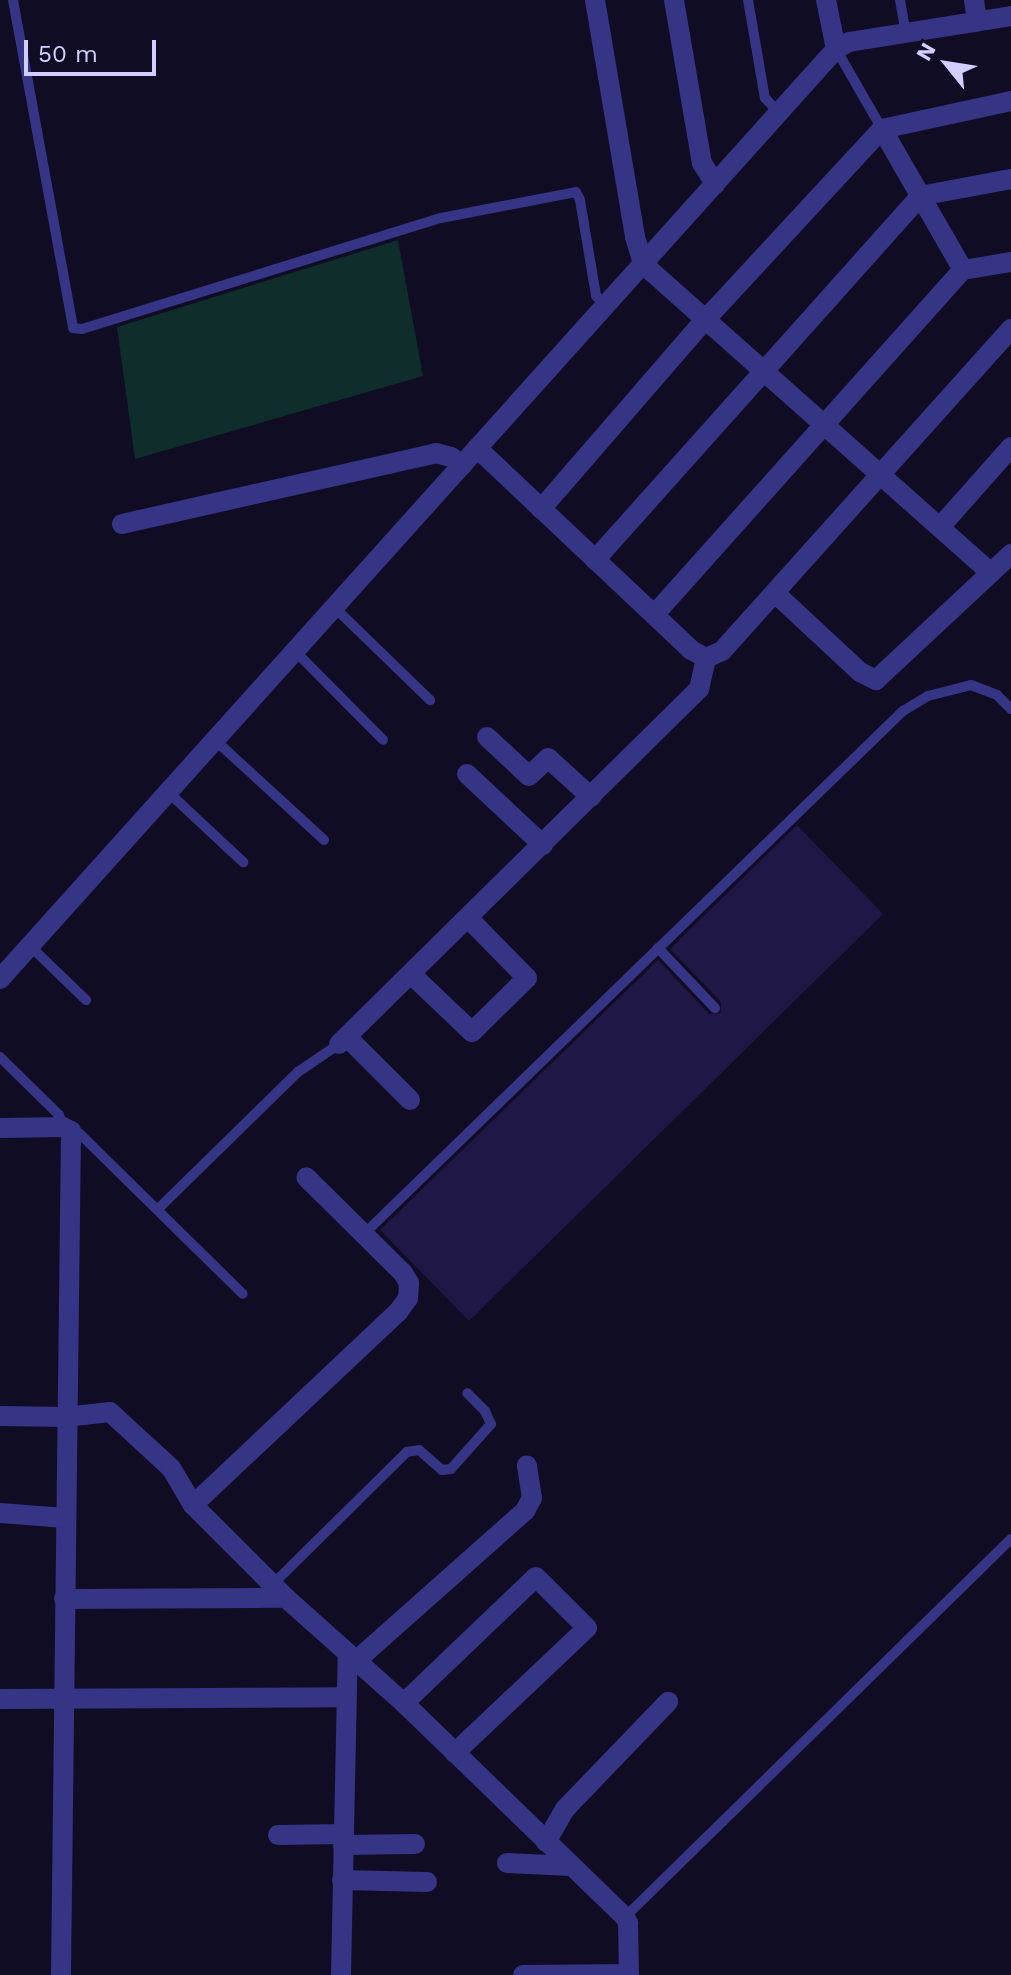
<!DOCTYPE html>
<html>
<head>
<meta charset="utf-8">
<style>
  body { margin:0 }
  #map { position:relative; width:1011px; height:1975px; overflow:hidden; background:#0f0c23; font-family:"Work Sans",sans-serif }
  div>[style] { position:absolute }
  .green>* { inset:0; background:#0f2d2b }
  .building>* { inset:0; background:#1f1745 }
  .lane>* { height:10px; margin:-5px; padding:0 5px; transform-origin:5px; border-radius:5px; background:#353485 }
  .street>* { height:20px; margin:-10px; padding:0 10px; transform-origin:10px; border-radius:10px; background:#353485 }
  span { translate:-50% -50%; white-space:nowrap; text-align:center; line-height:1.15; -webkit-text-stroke:6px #0f0c23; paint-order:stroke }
  .north { position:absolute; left:907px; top:24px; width:80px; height:80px; -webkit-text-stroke:6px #0f0c23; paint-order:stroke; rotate:300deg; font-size:22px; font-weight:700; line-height:32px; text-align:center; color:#d2ceff }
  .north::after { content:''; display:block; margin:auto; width:28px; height:36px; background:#d2ceff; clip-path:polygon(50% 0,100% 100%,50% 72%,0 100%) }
  .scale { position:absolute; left:24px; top:40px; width:132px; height:36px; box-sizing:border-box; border:4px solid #d2ceff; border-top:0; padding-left:10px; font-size:24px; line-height:28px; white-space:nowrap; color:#d2ceff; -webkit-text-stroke:6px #0f0c23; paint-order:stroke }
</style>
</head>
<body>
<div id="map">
  <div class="green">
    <i style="clip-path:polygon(398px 240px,423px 376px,135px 459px,117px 327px)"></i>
  </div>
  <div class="building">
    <i style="clip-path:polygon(797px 825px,883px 914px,469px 1321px,380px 1230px,658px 960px,709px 1014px,721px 1013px,721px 1002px,670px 949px)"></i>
  </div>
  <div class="lane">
    <i style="left:13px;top:0;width:333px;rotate:79.6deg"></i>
    <i style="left:73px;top:328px;width:9px;rotate:6deg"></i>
    <i style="left:82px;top:329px;width:376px;rotate:-17.2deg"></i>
    <i style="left:441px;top:218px;width:137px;rotate:-10.9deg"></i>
    <i style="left:576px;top:192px;width:9px;rotate:63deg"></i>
    <i style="left:580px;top:200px;width:97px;rotate:80.5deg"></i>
    <i style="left:596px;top:296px;width:13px;rotate:42deg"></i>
    <i style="left:748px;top:0;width:99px;rotate:80.2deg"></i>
    <i style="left:765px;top:98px;width:21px;rotate:47deg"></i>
    <i style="left:900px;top:0;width:35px;rotate:80deg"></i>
    <i style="left:836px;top:49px;width:92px;rotate:60.1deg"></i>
    <i style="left:334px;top:607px;width:134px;rotate:44.1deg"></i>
    <i style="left:295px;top:651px;width:125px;rotate:45.3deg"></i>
    <i style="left:215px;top:740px;width:148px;rotate:42.5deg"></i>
    <i style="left:168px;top:792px;width:103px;rotate:43deg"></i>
    <i style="left:30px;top:946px;width:78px;rotate:44deg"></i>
    <i style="left:658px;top:948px;width:83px;rotate:46.5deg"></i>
    <i style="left:0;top:1057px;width:83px;rotate:44.5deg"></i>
    <i style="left:59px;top:1115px;width:13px;rotate:72deg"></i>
    <i style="left:71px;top:1131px;width:9px;rotate:18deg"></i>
    <i style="left:80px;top:1134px;width:228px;rotate:44.5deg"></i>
    <i style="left:158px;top:1209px;width:196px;rotate:-44.4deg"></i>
    <i style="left:298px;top:1072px;width:50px;rotate:-34.3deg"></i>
    <i style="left:365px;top:1233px;width:750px;rotate:-44.14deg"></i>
    <i style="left:903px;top:711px;width:29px;rotate:-31deg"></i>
    <i style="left:928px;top:696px;width:44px;rotate:-14.3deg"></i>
    <i style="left:971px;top:685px;width:28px;rotate:21deg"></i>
    <i style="left:997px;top:695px;width:20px;rotate:45deg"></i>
    <i style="left:274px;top:1583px;width:187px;rotate:-44.6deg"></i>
    <i style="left:407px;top:1452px;width:12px;rotate:-9deg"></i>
    <i style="left:419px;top:1450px;width:30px;rotate:41deg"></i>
    <i style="left:442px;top:1470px;width:9px;rotate:-6deg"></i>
    <i style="left:451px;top:1469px;width:60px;rotate:-48.4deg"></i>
    <i style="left:491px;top:1424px;width:14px;rotate:-115deg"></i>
    <i style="left:485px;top:1411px;width:25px;rotate:-135deg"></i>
    <i style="left:625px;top:1917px;width:540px;rotate:-44.4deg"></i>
  </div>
  <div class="street">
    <i style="left:595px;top:0;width:240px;rotate:80.4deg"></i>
    <i style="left:635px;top:237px;width:28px;rotate:73deg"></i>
    <i style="left:643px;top:264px;width:465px;rotate:41.6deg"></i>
    <i style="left:674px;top:0;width:165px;rotate:80.3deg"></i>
    <i style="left:702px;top:163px;width:25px;rotate:58deg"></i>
    <i style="left:826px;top:0;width:50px;rotate:78.5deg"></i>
    <i style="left:974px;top:0;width:22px;rotate:82deg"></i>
    <i style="left:882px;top:129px;width:163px;rotate:60.1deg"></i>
    <i style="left:963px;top:270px;width:49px;rotate:-9.5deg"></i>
    <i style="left:477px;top:448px;width:294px;rotate:43.3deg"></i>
    <i style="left:691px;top:650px;width:17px;rotate:28deg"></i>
    <i style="left:706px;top:658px;width:17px;rotate:-24deg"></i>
    <i style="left:722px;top:651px;width:433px;rotate:-48.1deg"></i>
    <i style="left:541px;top:509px;width:250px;rotate:-49.1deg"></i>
    <i style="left:705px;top:320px;width:260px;rotate:-47.2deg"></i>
    <i style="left:882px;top:129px;width:132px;rotate:-12.2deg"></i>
    <i style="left:122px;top:524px;width:322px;rotate:-12.7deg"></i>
    <i style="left:436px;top:453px;width:16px;rotate:15deg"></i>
    <i style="left:451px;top:457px;width:14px;rotate:36deg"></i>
    <i style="left:940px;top:527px;width:107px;rotate:-48.4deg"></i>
    <i style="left:595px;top:560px;width:488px;rotate:-48.2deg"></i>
    <i style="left:920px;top:196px;width:93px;rotate:-10.6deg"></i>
    <i style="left:775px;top:593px;width:116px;rotate:42.9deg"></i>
    <i style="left:860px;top:672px;width:18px;rotate:27deg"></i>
    <i style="left:876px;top:680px;width:185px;rotate:-43deg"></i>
    <i style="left:654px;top:615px;width:463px;rotate:-48.2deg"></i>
    <i style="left:487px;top:737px;width:57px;rotate:42.9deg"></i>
    <i style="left:529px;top:776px;width:26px;rotate:-43deg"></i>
    <i style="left:548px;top:758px;width:58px;rotate:42.2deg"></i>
    <i style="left:467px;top:774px;width:104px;rotate:43.1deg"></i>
    <i style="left:411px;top:974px;width:84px;rotate:43.6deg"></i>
    <i style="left:472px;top:1032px;width:77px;rotate:-44.5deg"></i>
    <i style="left:527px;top:978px;width:84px;rotate:-134.5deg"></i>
    <i style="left:0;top:979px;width:1251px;rotate:-48.05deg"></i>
    <i style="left:836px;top:49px;width:15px;rotate:-28deg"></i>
    <i style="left:849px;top:42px;width:164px;rotate:-9.1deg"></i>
    <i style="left:347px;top:1037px;width:89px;rotate:45deg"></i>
    <i style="left:339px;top:1044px;width:506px;rotate:-44.6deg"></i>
    <i style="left:699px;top:689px;width:32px;rotate:-77deg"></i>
    <i style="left:0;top:1128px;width:63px;rotate:-0.9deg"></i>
    <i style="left:63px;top:1127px;width:9px;rotate:27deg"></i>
    <i style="left:71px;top:1131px;width:844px;rotate:90.68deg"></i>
    <i style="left:0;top:1416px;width:66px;rotate:0.9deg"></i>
    <i style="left:66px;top:1417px;width:44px;rotate:-6.5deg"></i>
    <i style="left:110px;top:1412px;width:83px;rotate:42.6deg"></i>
    <i style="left:171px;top:1468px;width:43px;rotate:59.3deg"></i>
    <i style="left:193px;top:1505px;width:132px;rotate:45deg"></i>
    <i style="left:286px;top:1598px;width:158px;rotate:41.7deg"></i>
    <i style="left:404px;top:1703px;width:308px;rotate:44.1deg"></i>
    <i style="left:625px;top:1917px;width:7px;rotate:63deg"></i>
    <i style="left:628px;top:1923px;width:52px;rotate:88.9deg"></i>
    <i style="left:193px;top:1505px;width:282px;rotate:-43.3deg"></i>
    <i style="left:398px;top:1312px;width:17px;rotate:-54deg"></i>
    <i style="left:408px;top:1298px;width:15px;rotate:-86deg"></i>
    <i style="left:409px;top:1283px;width:12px;rotate:-121deg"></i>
    <i style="left:403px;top:1273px;width:136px;rotate:-135.3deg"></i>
    <i style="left:0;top:1513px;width:65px;rotate:4.4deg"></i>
    <i style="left:64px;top:1599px;width:222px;rotate:-0.3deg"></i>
    <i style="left:357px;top:1660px;width:225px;rotate:-41.6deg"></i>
    <i style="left:525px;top:1511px;width:15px;rotate:-62deg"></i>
    <i style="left:532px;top:1498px;width:33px;rotate:-99deg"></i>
    <i style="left:0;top:1699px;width:345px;rotate:-0.3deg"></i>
    <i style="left:404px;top:1703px;width:182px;rotate:-43.7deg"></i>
    <i style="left:536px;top:1577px;width:72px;rotate:45deg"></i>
    <i style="left:587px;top:1628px;width:182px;rotate:136.6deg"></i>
    <i style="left:278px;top:1835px;width:65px;rotate:-0.9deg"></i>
    <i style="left:546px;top:1842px;width:38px;rotate:-60deg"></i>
    <i style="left:565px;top:1809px;width:149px;rotate:-46.1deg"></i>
    <i style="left:343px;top:1845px;width:72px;rotate:-0.8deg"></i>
    <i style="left:507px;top:1863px;width:63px;rotate:2.7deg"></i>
    <i style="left:342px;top:1880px;width:85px;rotate:1.3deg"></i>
    <i style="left:341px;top:1975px;width:322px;rotate:-88.8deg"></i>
    <i style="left:523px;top:1975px;width:106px;rotate:-0.5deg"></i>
  </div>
  <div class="north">N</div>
  <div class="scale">50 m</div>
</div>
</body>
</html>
